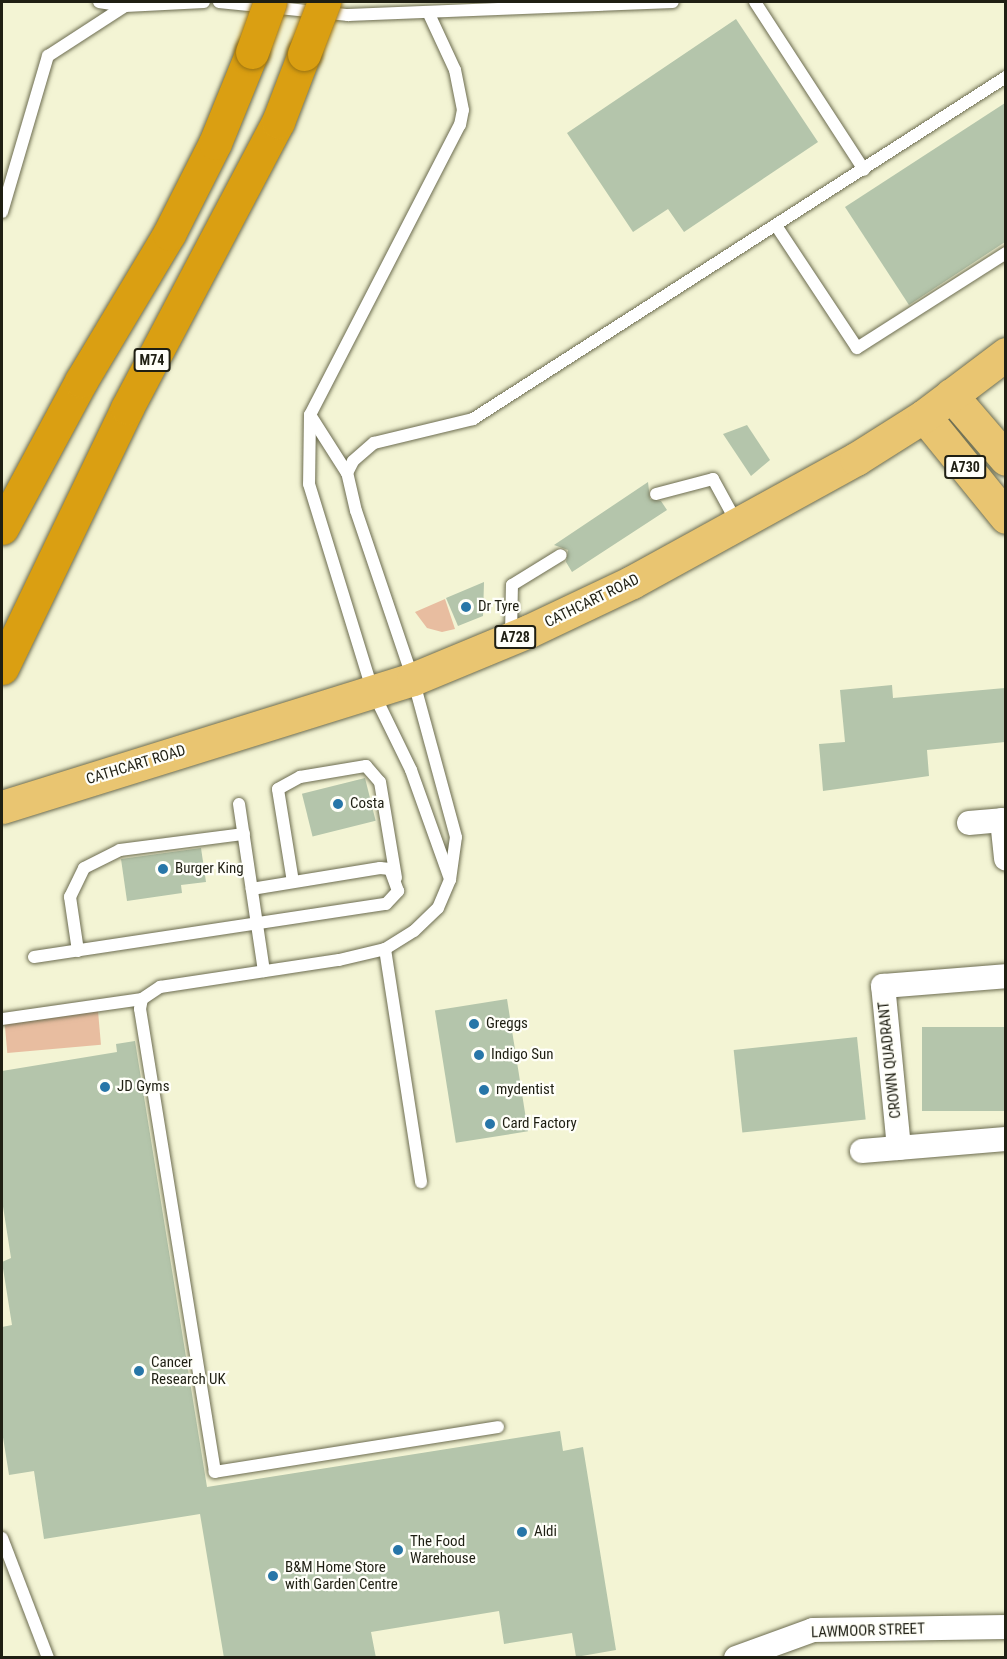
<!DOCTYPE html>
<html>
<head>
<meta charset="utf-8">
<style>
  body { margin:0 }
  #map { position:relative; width:1007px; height:1659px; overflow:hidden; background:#f3f4d4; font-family:"Roboto Condensed",sans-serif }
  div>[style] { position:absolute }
  .green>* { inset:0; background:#e8bda0; transform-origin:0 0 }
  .building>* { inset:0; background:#b4c5ab; transform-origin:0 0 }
  .roads { filter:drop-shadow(0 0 2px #6c6c50) drop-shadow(0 0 2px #6c6c50) }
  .service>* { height:12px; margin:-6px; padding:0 6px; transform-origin:6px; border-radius:6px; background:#fff }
  .minor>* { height:24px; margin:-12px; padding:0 12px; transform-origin:12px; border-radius:12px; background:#fff }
  .primary>* { height:33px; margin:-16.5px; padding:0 16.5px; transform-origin:16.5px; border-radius:16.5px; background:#e9c571 }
  .motorway>* { height:33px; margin:-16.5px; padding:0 16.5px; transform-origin:16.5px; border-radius:16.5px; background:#da9f12 }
  .bridges { filter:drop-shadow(0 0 2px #997212) drop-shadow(0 0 2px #997212) }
  .motorway-bridge>* { height:33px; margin:-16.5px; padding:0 16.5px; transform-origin:16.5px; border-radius:16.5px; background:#da9f12 }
  .dots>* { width:16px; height:16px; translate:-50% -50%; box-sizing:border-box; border:3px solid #fffff9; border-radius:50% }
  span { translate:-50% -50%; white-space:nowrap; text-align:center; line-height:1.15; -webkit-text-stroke:4.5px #fffff9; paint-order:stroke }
  .shield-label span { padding:2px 4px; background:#fffff9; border:2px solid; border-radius:4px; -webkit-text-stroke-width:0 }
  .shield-label { font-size:14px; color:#1f1f13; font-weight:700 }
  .street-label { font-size:15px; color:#1f1f13 }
  .poi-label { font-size:15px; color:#1f1f13 }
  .left { translate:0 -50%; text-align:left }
  .frame { position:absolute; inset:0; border:3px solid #1f1f13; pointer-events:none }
</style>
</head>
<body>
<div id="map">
  <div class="green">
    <i style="clip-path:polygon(445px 599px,455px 629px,442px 632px,427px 628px,415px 612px)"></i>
    <i style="left:98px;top:1011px;width:34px;height:94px;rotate:85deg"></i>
  </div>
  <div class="building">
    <i style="clip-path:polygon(736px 19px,818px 142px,684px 232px,668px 209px,633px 232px,567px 133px)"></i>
    <i style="clip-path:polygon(1005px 103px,1005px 242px,909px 305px,845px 207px)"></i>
    <i style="clip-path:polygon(747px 425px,770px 460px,751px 476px,723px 434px)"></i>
    <i style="clip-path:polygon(648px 482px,650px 499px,661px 501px,667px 510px,572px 572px,566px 562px,568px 550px,554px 545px)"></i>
    <i style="clip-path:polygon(484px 582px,483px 616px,458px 626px,446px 598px)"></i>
    <i style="clip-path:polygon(892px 685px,893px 698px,1005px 688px,1005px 742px,927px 750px,929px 776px,823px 791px,819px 744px,845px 742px,840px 690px)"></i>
    <i style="left:365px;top:778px;width:44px;height:65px;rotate:76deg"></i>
    <i style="clip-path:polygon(201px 848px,206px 882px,181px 885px,182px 893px,127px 901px,121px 859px)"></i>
    <i style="left:507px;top:999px;width:134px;height:73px;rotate:81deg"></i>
    <i style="left:1005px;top:1027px;width:84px;height:83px;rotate:90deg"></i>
    <i style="left:857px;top:1037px;width:83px;height:124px;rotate:84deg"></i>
    <i style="clip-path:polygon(135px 1041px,207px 1487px,560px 1431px,563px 1451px,583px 1447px,616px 1650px,576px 1657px,572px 1633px,504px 1644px,499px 1611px,371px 1632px,376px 1658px,224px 1658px,200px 1514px,44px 1539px,34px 1471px,9px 1475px,2px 1431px,2px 1327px,12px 1325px,2px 1262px,11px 1258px,2px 1200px,2px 1071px,117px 1052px,116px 1044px)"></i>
  </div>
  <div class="roads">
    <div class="service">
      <i style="left:99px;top:2px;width:26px;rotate:9deg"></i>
      <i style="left:125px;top:6px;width:79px;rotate:-2.9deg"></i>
      <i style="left:219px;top:2px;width:130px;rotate:5.8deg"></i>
      <i style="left:348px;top:15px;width:325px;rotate:-2.3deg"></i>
      <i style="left:755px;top:2px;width:200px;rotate:57deg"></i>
      <i style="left:2px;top:212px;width:163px;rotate:-73.6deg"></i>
      <i style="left:48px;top:56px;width:92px;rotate:-33deg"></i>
      <i style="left:777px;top:227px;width:145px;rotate:56.5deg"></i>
      <i style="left:857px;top:348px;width:177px;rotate:-32.5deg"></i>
      <i style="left:310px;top:415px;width:69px;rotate:90.8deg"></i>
      <i style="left:309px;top:484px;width:218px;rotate:72.9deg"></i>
      <i style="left:373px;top:692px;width:87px;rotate:64deg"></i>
      <i style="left:411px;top:770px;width:116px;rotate:70.3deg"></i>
      <i style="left:347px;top:473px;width:69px;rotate:-122.5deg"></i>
      <i style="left:310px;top:415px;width:326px;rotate:-62.7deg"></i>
      <i style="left:460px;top:125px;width:15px;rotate:-79deg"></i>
      <i style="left:463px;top:110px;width:41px;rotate:-101.3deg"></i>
      <i style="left:455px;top:70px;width:62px;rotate:-114.9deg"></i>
      <i style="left:656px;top:494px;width:59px;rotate:-14.7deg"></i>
      <i style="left:713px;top:479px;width:50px;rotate:61.4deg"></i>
      <i style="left:511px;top:635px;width:50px;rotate:-88.9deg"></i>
      <i style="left:512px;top:585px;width:57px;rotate:-31.5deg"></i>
      <i style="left:239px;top:804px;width:169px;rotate:81.5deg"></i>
      <i style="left:293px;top:882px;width:94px;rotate:-99.2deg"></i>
      <i style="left:278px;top:789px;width:25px;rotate:-29deg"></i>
      <i style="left:300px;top:777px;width:67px;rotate:-9.5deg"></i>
      <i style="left:366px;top:766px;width:21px;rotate:49deg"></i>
      <i style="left:380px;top:782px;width:97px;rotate:80.5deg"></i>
      <i style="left:385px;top:949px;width:236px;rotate:81.2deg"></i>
      <i style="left:78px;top:951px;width:55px;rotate:-98.4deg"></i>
      <i style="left:70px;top:897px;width:32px;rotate:-64deg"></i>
      <i style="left:84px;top:868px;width:40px;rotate:-26.6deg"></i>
      <i style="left:120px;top:850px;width:125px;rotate:-7.4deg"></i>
      <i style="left:34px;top:957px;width:356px;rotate:-8.6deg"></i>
      <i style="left:386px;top:904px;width:18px;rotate:-47deg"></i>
      <i style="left:398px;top:891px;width:23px;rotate:-110deg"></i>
      <i style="left:390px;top:869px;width:10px;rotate:-174deg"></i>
      <i style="left:380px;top:868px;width:130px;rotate:170.7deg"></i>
      <i style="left:2px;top:1019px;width:141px;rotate:-8.1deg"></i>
      <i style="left:498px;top:1427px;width:287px;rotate:171deg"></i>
      <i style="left:215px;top:1472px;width:469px;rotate:-99.2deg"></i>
      <i style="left:140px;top:1009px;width:10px;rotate:-79deg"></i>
      <i style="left:142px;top:999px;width:22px;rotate:-34deg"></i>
      <i style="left:160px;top:987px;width:181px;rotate:-8.6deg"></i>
      <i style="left:339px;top:960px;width:47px;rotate:-13.4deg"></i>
      <i style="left:385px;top:949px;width:34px;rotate:-32deg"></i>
      <i style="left:414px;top:931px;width:33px;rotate:-44deg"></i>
      <i style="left:438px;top:908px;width:30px;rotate:-67deg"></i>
      <i style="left:450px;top:880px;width:43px;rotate:-82.1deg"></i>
      <i style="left:456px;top:837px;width:164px;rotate:-105.2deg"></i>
      <i style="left:413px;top:679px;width:177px;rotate:-108.7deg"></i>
      <i style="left:356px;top:511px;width:39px;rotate:-103deg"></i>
      <i style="left:347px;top:473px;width:13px;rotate:-63deg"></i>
      <i style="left:353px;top:461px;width:28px;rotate:-41deg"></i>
      <i style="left:374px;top:443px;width:102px;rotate:-13.6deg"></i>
      <i style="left:473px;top:419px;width:633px;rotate:-32.69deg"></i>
      <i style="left:2px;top:1538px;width:129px;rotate:69deg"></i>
    </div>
    <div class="minor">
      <i style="left:969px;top:823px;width:33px;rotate:-5deg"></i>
      <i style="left:1002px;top:820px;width:39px;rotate:84deg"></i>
      <i style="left:899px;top:1148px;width:163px;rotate:-95.6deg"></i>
      <i style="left:883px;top:986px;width:123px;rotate:-4.6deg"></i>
      <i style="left:862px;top:1151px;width:144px;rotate:-4.8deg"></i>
      <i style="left:736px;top:1658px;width:82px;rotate:-20deg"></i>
      <i style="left:813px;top:1630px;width:193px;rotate:-0.9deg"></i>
    </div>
    <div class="primary">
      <i style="left:951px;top:395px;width:84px;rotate:49.3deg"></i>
      <i style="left:924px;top:416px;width:130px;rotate:50.9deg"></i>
      <i style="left:2px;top:807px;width:430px;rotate:-17.3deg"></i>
      <i style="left:413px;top:679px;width:126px;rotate:-22.5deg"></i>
      <i style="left:529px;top:631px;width:114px;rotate:-25.4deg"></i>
      <i style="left:632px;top:582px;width:256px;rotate:-28.8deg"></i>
      <i style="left:856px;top:459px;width:80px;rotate:-32.3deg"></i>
      <i style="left:924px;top:416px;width:103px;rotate:-37.1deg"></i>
    </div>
    <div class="motorway">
      <i style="left:2px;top:528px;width:167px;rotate:-61.7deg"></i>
      <i style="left:81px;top:381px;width:171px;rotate:-59.1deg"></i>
      <i style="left:169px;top:234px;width:102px;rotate:-63.2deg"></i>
      <i style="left:215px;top:143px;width:98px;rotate:-67.9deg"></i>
      <i style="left:2px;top:668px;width:288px;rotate:-64.3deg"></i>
      <i style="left:127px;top:408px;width:323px;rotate:-62.2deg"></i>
      <i style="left:278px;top:122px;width:73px;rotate:-69.1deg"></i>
    </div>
  </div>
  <div class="bridges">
    <div class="motorway-bridge">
      <i style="left:252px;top:52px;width:53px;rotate:-70.2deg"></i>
      <i style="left:304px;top:54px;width:56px;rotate:-69deg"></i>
    </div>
  </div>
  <div class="dots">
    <i style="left:466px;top:607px;background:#2776a8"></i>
    <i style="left:338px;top:804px;background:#2776a8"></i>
    <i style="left:163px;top:869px;background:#2776a8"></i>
    <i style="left:474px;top:1024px;background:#2776a8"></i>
    <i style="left:479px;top:1055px;background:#2776a8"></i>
    <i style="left:105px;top:1087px;background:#2776a8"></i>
    <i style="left:484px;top:1090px;background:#2776a8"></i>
    <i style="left:490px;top:1124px;background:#2776a8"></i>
    <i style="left:139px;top:1371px;background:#2776a8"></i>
    <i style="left:522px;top:1532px;background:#2776a8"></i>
    <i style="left:398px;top:1550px;background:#2776a8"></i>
    <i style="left:273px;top:1576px;background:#2776a8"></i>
  </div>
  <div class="shield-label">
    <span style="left:152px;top:360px">M74</span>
    <span style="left:965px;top:467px">A730</span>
    <span style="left:515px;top:637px">A728</span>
  </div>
  <div class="street-label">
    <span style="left:592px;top:601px;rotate:-26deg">CATHCART ROAD</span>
    <span style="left:136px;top:765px;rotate:-17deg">CATHCART ROAD</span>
    <span style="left:890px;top:1060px;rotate:-96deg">CROWN QUADRANT</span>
    <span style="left:868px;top:1631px;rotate:-2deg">LAWMOOR STREET</span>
  </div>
  <div class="poi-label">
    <span class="left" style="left:478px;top:607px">Dr Tyre</span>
    <span class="left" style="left:350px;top:804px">Costa</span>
    <span class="left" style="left:175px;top:869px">Burger King</span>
    <span class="left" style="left:486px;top:1024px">Greggs</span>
    <span class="left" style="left:491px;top:1055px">Indigo Sun</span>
    <span class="left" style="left:117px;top:1087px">JD Gyms</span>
    <span class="left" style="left:496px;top:1090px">mydentist</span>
    <span class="left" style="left:502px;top:1124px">Card Factory</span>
    <span class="left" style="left:151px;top:1371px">Cancer<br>Research UK</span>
    <span class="left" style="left:534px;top:1532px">Aldi</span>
    <span class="left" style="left:410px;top:1550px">The Food<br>Warehouse</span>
    <span class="left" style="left:285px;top:1576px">B&amp;M Home Store<br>with Garden Centre</span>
  </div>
  <div class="frame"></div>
</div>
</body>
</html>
